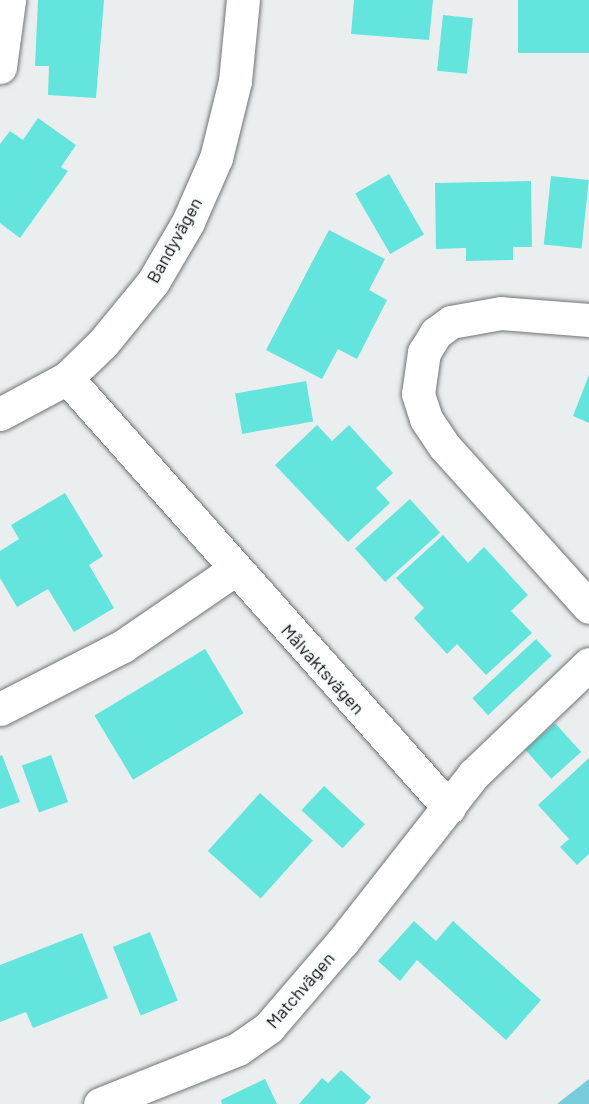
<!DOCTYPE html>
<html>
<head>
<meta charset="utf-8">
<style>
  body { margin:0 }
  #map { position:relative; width:589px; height:1104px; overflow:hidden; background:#ebeeef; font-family:Barlow,sans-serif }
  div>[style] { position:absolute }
  .green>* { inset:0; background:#77cbda }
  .building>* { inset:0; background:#63e4dd; transform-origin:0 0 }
  .roads { filter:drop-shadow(0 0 2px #717475) drop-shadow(0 0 2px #717475) }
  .street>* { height:33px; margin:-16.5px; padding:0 16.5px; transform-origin:16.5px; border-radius:16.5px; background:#fff }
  span { translate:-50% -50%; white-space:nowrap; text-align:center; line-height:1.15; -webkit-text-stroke:5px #f8fcfc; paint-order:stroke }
  .street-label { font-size:18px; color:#0e0f10 }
</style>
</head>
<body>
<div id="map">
  <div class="green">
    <i style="clip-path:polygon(589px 1079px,589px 1104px,557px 1104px)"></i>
  </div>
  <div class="building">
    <i style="clip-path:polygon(38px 0,104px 0,96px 98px,48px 95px,49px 66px,35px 66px)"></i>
    <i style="clip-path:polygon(354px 0,433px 0,429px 40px,351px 34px)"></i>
    <i style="left:518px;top:0;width:71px;height:53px"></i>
    <i style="left:443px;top:15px;width:30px;height:56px;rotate:6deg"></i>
    <i style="clip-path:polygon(38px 118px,76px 145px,61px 167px,68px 171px,20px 238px,0 223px,0 144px,10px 131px,23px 140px)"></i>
    <i style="left:389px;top:174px;width:70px;height:39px;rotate:60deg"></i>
    <i style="left:551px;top:176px;width:38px;height:69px;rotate:6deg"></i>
    <i style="clip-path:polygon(531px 181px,532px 247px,513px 247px,513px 260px,466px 261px,466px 248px,436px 249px,435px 183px)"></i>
    <i style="clip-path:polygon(329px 230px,385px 259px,369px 290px,387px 300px,357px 359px,338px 349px,322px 379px,266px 350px)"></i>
    <i style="clip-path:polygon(589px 375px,589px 423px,573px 416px)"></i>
    <i style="left:306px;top:381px;width:41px;height:72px;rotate:80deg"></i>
    <i style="clip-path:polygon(317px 425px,332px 441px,349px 425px,393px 473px,376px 488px,390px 503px,348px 542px,275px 465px)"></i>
    <i style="clip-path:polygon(65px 493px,103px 556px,89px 565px,114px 608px,74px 632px,48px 589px,17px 607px,0 578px,0 551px,19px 539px,11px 525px)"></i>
    <i style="left:410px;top:499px;width:45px;height:74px;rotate:48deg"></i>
    <i style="clip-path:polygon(443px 535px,468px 563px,484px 547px,528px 595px,511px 611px,532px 633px,486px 675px,457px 644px,447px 654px,414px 618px,424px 608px,396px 578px)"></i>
    <i style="left:536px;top:639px;width:23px;height:87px;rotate:47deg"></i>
    <i style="left:205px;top:649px;width:75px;height:129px;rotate:59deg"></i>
    <i style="left:555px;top:723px;width:39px;height:40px;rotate:48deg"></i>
    <i style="clip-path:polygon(2px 755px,20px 802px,0 809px,0 756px)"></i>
    <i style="left:51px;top:755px;width:50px;height:31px;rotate:70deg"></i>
    <i style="clip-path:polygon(589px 758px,589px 854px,577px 865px,560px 847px,569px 839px,538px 805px)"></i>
    <i style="left:324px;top:786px;width:56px;height:33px;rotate:43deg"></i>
    <i style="left:260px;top:793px;width:71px;height:78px;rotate:42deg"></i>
    <i style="clip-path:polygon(414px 921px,436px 941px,453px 921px,541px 1000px,506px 1040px,417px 960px,400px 981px,378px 961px)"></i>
    <i style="left:150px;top:932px;width:74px;height:40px;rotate:68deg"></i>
    <i style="clip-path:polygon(82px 933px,108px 998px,33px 1028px,26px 1012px,0 1022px,0 965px)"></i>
    <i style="clip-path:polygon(341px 1070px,371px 1097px,365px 1104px,299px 1104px,322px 1078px,328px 1083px)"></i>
    <i style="clip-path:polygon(265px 1079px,277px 1104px,222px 1104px,221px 1100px)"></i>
  </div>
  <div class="roads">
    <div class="street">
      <i style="left:0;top:67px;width:68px;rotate:-82.3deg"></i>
      <i style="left:589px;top:320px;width:88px;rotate:-175.5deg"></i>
      <i style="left:501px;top:313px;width:51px;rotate:169.8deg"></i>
      <i style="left:451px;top:322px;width:19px;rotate:144deg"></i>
      <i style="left:436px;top:333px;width:22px;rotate:122deg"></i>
      <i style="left:424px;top:352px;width:42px;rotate:98.1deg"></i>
      <i style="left:418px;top:394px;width:26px;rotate:72deg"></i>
      <i style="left:426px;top:419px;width:34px;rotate:56deg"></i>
      <i style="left:445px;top:447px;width:215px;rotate:48deg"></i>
      <i style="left:67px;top:378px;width:575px;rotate:48.38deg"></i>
      <i style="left:0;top:414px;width:76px;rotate:-28.2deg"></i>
      <i style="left:67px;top:378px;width:50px;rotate:-44.2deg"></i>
      <i style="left:103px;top:343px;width:79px;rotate:-50.7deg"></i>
      <i style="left:153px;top:282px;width:69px;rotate:-59.7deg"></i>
      <i style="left:188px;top:222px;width:70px;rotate:-66.4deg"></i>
      <i style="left:216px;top:158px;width:79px;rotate:-76.1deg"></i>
      <i style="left:235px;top:81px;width:81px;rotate:-84.4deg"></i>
      <i style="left:0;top:709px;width:138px;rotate:-27.1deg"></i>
      <i style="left:123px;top:646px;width:135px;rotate:-34.4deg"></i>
      <i style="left:100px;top:1104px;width:149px;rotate:-21.7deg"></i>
      <i style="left:238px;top:1049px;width:38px;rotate:-35deg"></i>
      <i style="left:269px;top:1027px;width:113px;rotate:-49.3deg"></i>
      <i style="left:343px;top:941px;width:212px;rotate:-51.9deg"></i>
      <i style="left:474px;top:774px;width:159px;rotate:-43.7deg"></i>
    </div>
  </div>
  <div class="street-label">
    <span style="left:174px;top:240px;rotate:-61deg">Bandyvägen</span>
    <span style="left:323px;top:669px;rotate:48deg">Målvaktsvägen</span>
    <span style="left:300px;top:990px;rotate:-49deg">Matchvägen</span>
  </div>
</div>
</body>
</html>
